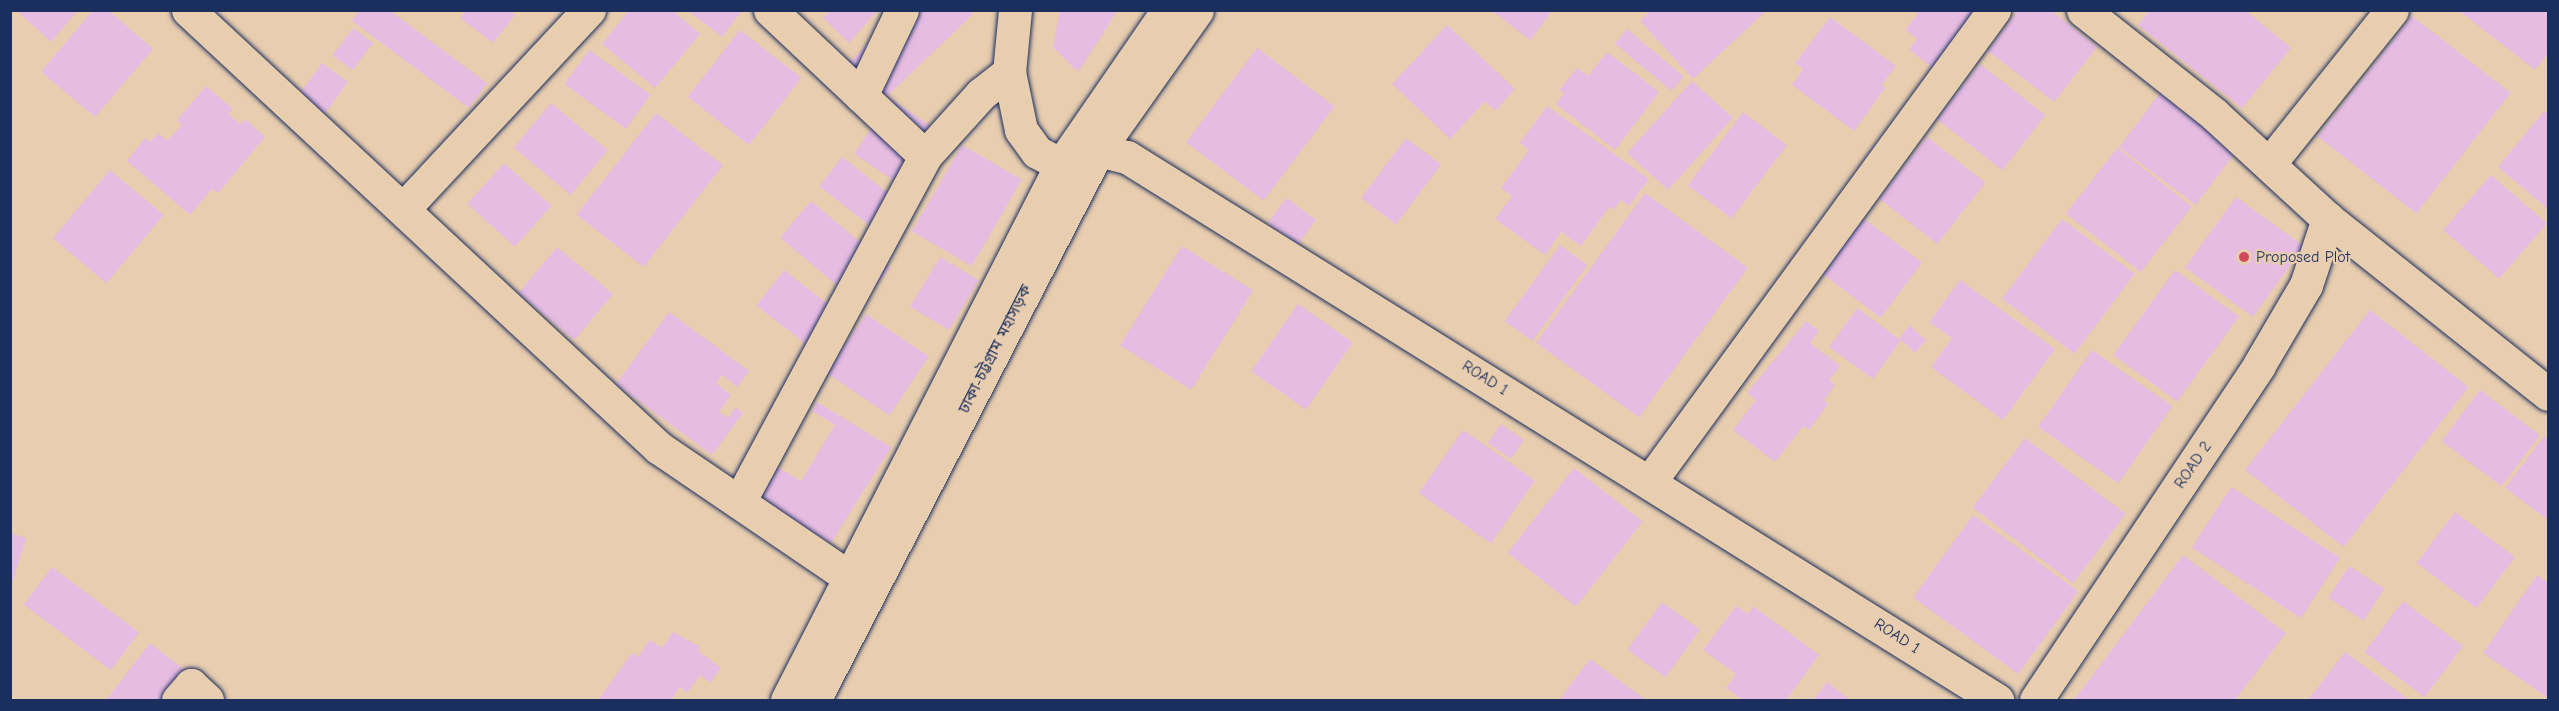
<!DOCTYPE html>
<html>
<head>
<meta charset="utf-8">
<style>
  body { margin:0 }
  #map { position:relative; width:2559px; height:711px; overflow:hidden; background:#e8cdaf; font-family:"Comic Neue","Noto Sans Bengali",sans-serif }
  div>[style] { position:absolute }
  .building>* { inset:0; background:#e7bce2; transform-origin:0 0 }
  .roads { filter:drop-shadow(0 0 2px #1b2f5e) drop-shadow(0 0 2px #1b2f5e) }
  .minor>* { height:33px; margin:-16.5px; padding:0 16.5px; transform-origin:16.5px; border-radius:16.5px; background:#e8cdaf }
  .trunk>* { height:33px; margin:-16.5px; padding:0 16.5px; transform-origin:16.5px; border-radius:16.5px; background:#e8cdaf }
  .dots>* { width:16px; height:16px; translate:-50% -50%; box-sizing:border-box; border:3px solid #e8cdaf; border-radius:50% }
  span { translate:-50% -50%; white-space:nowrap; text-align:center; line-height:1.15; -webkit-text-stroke:4.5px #e8cdaf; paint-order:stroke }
  .poi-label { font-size:16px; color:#1b2f5e }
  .left { translate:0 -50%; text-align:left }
  .street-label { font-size:16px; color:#1b2f5e }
  .frame { position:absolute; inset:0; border:12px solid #1b2f5e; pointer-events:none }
</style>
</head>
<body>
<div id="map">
  <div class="building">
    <i style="clip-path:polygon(16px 10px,78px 10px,51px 42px)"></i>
    <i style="clip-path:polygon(93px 10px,108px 10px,153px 49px,95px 117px,41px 72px)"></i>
    <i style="clip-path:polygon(360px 10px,389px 10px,487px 83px,469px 108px,352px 21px)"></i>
    <i style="clip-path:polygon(466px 10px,509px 10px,515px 15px,493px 43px,460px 18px)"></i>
    <i style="clip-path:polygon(629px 10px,672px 10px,700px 34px,655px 88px,602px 44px)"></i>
    <i style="clip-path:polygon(687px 10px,742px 10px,722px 37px)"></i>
    <i style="clip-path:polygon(830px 10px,878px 10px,849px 43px,823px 18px)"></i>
    <i style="clip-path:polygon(901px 10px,969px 10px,973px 14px,887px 96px,846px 66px)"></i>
    <i style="clip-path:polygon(1060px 10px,1118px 10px,1078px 72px,1053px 47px)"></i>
    <i style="clip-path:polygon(1491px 10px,1553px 10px,1530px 40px)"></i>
    <i style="clip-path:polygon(1651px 10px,1767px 10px,1693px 79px,1640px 21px)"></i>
    <i style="clip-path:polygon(1915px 10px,1984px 10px,1939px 72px,1909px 50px,1917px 39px,1905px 30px,1918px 13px)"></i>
    <i style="clip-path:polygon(2019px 10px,2050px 10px,2097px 47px,2054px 102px,1988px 51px)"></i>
    <i style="clip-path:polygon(2150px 10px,2245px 10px,2291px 48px,2242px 108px,2138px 25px)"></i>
    <i style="clip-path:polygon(2458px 10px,2548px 10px,2548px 53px,2535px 70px)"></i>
    <i style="left:2412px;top:16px;width:125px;height:153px;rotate:38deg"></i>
    <i style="clip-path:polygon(1830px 17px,1896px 66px,1881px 85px,1885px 88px,1854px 131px,1792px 85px,1803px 69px,1795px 63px)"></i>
    <i style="clip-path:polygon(1447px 25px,1515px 89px,1495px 111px,1485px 101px,1450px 139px,1392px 84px)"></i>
    <i style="left:353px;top:28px;width:25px;height:34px;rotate:37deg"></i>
    <i style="left:1627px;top:29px;width:74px;height:19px;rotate:40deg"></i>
    <i style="left:740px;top:30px;width:78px;height:85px;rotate:38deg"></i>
    <i style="left:1257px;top:48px;width:97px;height:118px;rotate:37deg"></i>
    <i style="left:589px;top:50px;width:76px;height:42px;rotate:36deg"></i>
    <i style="clip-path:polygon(1607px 52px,1659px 92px,1615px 150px,1556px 104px,1564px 93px,1559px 90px,1577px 68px,1588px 76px)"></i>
    <i style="left:322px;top:63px;width:32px;height:52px;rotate:36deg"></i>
    <i style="left:1980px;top:64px;width:83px;height:70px;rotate:38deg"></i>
    <i style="left:1692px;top:81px;width:55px;height:97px;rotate:42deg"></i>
    <i style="clip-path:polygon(206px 86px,233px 109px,228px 114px,240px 124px,245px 119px,265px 137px,218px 193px,212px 189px,190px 215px,127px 161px,145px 138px,150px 142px,158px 133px,167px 141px,182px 125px,177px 120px)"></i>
    <i style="left:2163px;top:89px;width:96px;height:73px;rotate:37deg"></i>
    <i style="left:891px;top:99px;width:71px;height:66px;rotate:34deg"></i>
    <i style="left:551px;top:103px;width:74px;height:58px;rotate:40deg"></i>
    <i style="clip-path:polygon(1547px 106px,1649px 179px,1629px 206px,1621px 200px,1613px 210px,1609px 207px,1581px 246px,1561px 232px,1545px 255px,1495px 219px,1512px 196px,1501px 188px,1529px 150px,1520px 143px)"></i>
    <i style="clip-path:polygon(2544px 111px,2548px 114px,2548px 209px,2498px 167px)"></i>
    <i style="left:1743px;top:112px;width:55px;height:92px;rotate:37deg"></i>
    <i style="left:656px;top:113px;width:85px;height:129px;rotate:38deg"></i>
    <i style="left:1927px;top:137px;width:74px;height:78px;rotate:38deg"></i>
    <i style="left:1406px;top:138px;width:44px;height:75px;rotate:37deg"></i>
    <i style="left:962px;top:145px;width:69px;height:100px;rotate:30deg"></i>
    <i style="left:2117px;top:148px;width:95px;height:83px;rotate:38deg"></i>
    <i style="left:842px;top:157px;width:90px;height:37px;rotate:38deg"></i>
    <i style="left:504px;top:163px;width:64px;height:55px;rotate:42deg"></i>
    <i style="left:110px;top:170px;width:70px;height:89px;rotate:40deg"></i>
    <i style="left:2491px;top:175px;width:74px;height:73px;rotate:41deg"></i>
    <i style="left:1645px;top:193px;width:127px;height:185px;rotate:36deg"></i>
    <i style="left:2236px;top:197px;width:84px;height:87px;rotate:36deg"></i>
    <i style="left:1286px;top:198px;width:37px;height:31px;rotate:36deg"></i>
    <i style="left:811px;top:201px;width:104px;height:48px;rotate:40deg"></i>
    <i style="left:1855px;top:212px;width:84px;height:69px;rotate:37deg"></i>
    <i style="left:2062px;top:219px;width:91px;height:100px;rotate:37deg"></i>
    <i style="left:1560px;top:245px;width:34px;height:94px;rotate:36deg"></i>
    <i style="left:1182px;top:246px;width:84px;height:117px;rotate:32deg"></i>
    <i style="left:557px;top:247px;width:73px;height:60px;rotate:40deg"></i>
    <i style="left:940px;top:257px;width:45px;height:58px;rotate:31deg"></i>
    <i style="left:784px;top:270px;width:87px;height:45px;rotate:38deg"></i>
    <i style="left:2175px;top:270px;width:79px;height:105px;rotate:36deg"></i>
    <i style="clip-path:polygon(1960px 280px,2055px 349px,2003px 420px,1931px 367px,1952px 338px,1929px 322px)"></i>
    <i style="left:1298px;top:304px;width:67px;height:82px;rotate:35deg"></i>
    <i style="clip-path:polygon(1857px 308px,1899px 339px,1909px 325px,1926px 340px,1915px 353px,1901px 340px,1873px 379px,1829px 347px)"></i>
    <i style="left:2370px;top:310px;width:125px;height:203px;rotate:38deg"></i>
    <i style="clip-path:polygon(669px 312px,749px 371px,737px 387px,722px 375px,716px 383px,731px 395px,719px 412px,728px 418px,736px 407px,743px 413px,712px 455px,616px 384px)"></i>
    <i style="left:866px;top:314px;width:76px;height:71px;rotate:34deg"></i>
    <i style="clip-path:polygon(1806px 321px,1819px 331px,1810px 343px,1840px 366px,1829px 380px,1835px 385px,1824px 400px,1828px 404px,1809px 430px,1803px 426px,1775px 462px,1733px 430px,1756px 400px,1747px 393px)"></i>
    <i style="left:2092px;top:350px;width:98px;height:94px;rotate:35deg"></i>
    <i style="left:2480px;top:390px;width:75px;height:64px;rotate:37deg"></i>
    <i style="clip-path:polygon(817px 402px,891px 447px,831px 543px,757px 498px,777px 467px,801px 481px,835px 425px,812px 411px)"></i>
    <i style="left:1501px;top:424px;width:28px;height:23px;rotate:35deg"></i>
    <i style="left:1463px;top:430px;width:88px;height:77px;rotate:35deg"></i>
    <i style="clip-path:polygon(2544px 436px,2548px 440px,2548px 520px,2505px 488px)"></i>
    <i style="left:2025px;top:438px;width:126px;height:87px;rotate:37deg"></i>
    <i style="left:1574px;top:468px;width:87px;height:108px;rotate:38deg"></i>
    <i style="left:2231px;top:487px;width:130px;height:72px;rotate:33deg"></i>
    <i style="left:2455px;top:512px;width:75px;height:64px;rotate:37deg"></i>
    <i style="left:1973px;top:515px;width:130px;height:102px;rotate:36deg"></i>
    <i style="clip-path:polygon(10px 533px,26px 538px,11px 587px,10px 587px)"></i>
    <i style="clip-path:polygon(2183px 555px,2286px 633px,2235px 700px,2074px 700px)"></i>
    <i style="left:2349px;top:566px;width:42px;height:38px;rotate:33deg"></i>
    <i style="left:52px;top:567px;width:109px;height:47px;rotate:37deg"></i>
    <i style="clip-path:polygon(2537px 575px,2548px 583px,2548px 698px,2483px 653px)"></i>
    <i style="left:2403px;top:601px;width:75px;height:64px;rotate:37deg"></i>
    <i style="left:1662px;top:602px;width:47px;height:59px;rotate:36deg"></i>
    <i style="clip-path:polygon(1736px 606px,1748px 614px,1753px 606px,1819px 655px,1786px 700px,1743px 700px,1726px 688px,1736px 674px,1703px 650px)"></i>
    <i style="clip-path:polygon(673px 632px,700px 647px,698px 651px,721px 668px,710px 683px,700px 675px,687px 693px,680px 687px,671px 700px,598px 700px,632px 653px,638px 657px,650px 640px,662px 648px)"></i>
    <i style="clip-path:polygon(150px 643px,186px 671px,164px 700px,106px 700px)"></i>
    <i style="clip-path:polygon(2345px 652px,2409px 700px,2308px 700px)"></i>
    <i style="clip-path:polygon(1590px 659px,1646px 700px,1559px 700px)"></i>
    <i style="clip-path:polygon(1827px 682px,1850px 700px,1813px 700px)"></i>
  </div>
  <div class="roads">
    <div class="minor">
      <i style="left:188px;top:10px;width:643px;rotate:42.92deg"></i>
      <i style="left:659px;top:448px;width:231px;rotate:34.2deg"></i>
      <i style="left:1015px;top:10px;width:62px;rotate:95.5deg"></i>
      <i style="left:1009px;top:72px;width:59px;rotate:78.3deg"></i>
      <i style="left:1021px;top:130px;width:27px;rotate:54deg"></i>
      <i style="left:1037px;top:152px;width:27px;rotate:28deg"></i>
      <i style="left:1061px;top:165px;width:40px;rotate:-22deg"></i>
      <i style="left:1098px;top:150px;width:30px;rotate:14deg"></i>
      <i style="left:1127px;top:157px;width:1026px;rotate:31.97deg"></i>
      <i style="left:861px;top:96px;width:95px;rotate:-64.5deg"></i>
      <i style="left:925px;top:156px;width:84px;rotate:-47.9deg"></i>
      <i style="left:981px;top:94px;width:36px;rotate:-38deg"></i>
      <i style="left:2269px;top:164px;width:197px;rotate:-51.4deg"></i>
      <i style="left:405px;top:207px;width:270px;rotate:-47deg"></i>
      <i style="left:2328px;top:219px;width:281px;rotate:38.5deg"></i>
      <i style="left:1651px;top:480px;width:582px;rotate:-53.88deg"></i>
      <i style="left:739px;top:502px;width:393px;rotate:-61.7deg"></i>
      <i style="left:925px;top:156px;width:213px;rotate:-136.7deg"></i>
      <i style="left:178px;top:700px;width:20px;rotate:-49deg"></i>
      <i style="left:191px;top:685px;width:22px;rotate:43deg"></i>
      <i style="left:2036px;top:700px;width:402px;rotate:-56.3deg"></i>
      <i style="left:2259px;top:365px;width:93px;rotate:-59.6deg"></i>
      <i style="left:2306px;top:285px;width:70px;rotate:-71.6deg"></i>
      <i style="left:2328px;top:219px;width:155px;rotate:-137.4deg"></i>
      <i style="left:2214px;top:114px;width:167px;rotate:-141.6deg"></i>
    </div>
    <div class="trunk">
      <i style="left:787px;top:700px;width:601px;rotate:-62.88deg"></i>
      <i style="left:1061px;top:165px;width:188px;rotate:-55.4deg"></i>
      <i style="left:814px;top:700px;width:619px;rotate:-62.69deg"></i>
      <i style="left:1098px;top:150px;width:171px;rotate:-54.7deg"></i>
    </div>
  </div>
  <div class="dots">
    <i style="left:2244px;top:257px;background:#d1495b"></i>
  </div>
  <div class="poi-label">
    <span class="left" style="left:2256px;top:257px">Proposed Plot</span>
  </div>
  <div class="street-label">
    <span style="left:995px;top:349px;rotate:-63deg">ঢাকা-চট্টগ্রাম মহাসড়ক</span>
    <span style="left:1485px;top:378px;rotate:32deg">ROAD 1</span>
    <span style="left:2193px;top:465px;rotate:-56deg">ROAD 2</span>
    <span style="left:1897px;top:636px;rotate:33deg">ROAD 1</span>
  </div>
  <div class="frame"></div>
</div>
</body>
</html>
